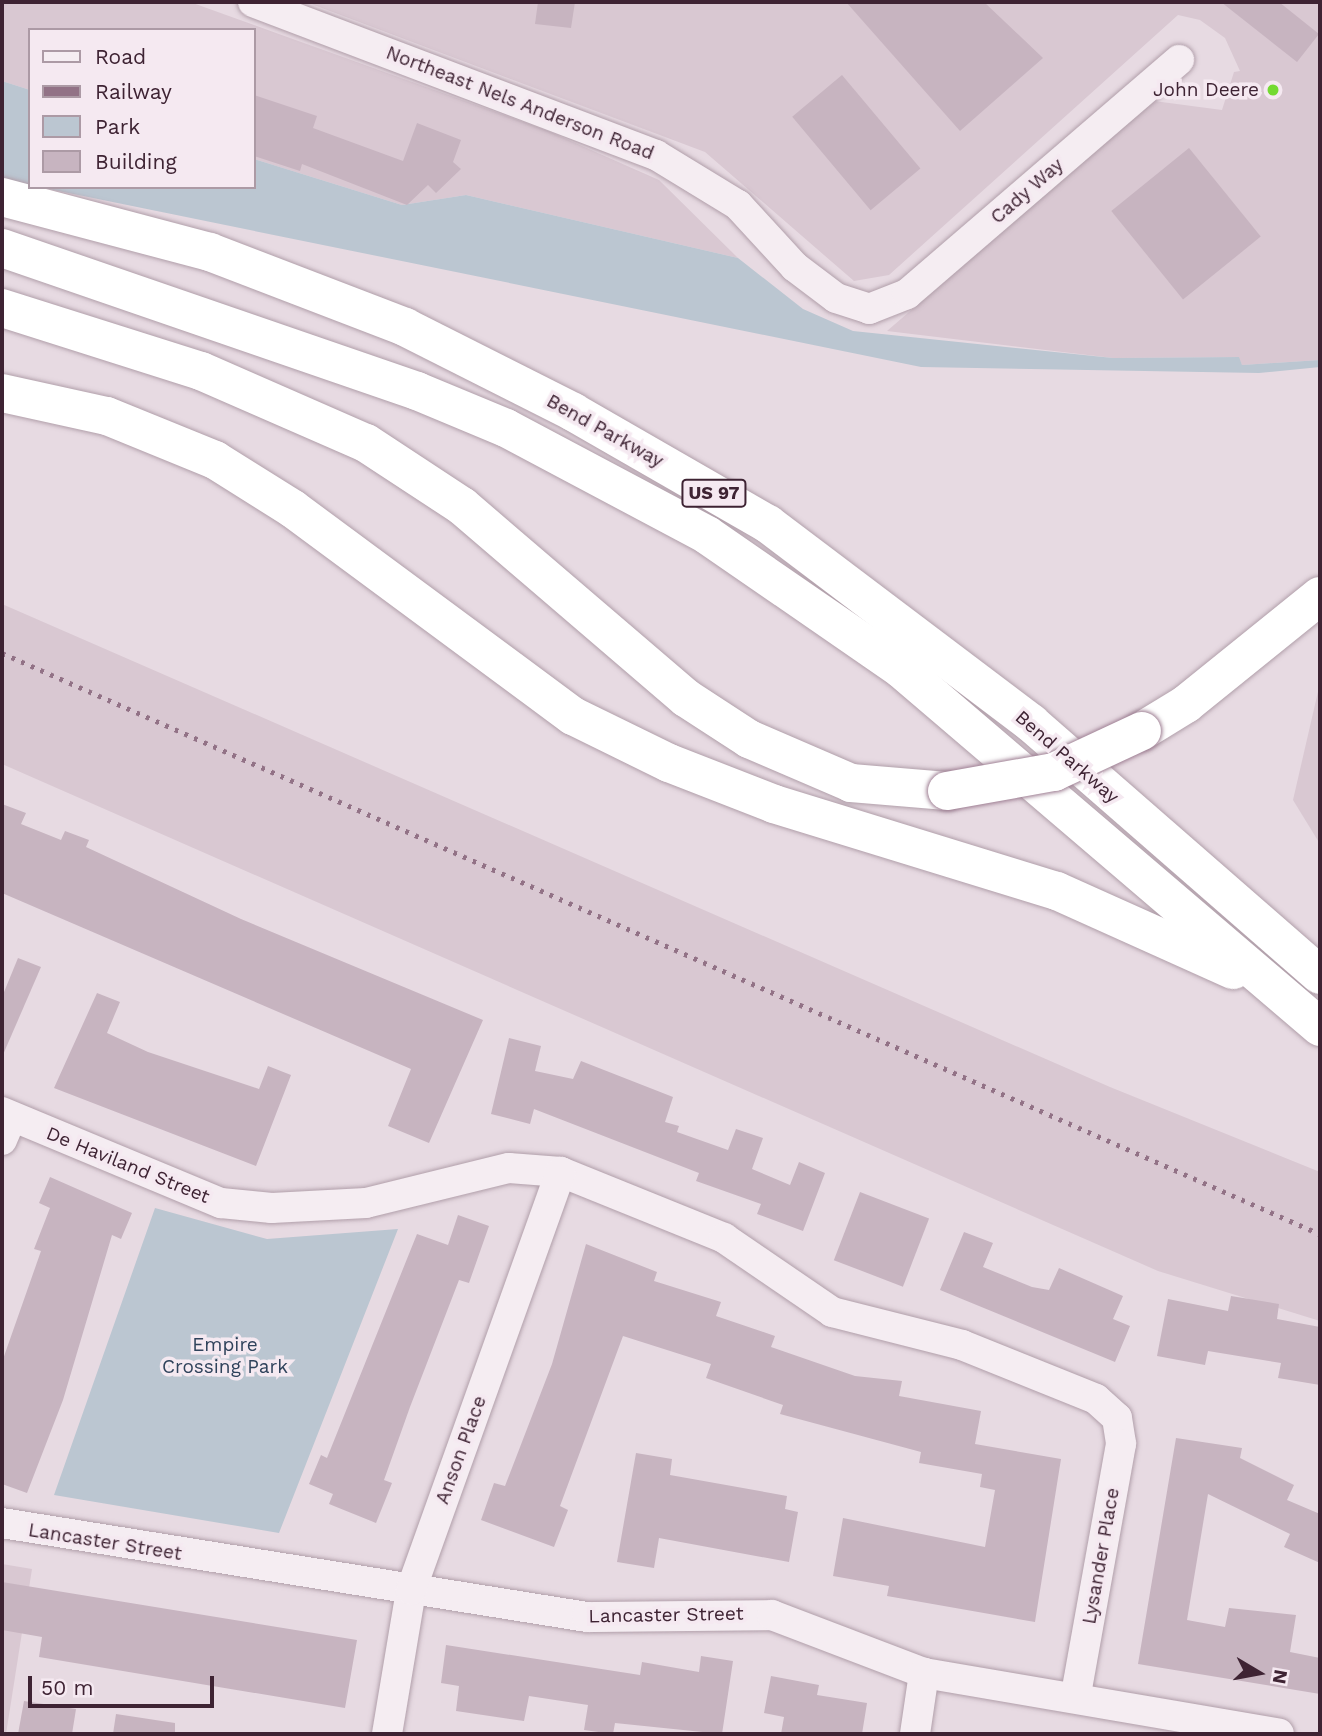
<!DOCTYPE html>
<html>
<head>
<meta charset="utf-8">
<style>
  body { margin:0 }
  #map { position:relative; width:1322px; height:1736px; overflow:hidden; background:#e7dae2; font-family:"Work Sans",sans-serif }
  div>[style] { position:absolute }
  .built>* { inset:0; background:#d9c8d2 }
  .green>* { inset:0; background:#bbc6d1 }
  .building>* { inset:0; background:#c7b4c0; transform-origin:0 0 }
  .roads { filter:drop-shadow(0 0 2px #b19faa) drop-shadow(0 0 2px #b19faa) }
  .minor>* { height:30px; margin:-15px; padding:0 15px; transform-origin:15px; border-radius:15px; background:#f5edf2 }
  .highway>* { height:38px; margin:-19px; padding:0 19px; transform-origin:19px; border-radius:19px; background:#fff }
  .rail>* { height:5px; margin-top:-2.5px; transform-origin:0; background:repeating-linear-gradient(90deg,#927286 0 3.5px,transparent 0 10.5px) }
  .bridges { filter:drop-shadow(0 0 2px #9f8094) drop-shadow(0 0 2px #9f8094) }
  .highway-bridge>* { height:38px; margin:-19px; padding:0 19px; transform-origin:19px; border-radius:19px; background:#fff }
  .dots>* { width:19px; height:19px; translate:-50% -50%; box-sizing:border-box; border:4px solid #f5e9f1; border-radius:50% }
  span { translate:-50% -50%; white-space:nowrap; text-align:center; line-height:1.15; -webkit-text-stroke:7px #f5e9f1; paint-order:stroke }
  .shield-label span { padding:2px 5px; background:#f5e9f1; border:2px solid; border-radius:5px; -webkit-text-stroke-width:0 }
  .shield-label { font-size:18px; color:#3e2333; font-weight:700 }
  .poi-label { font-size:19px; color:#3e2333 }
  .right { translate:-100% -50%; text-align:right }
  .street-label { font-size:19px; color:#3e2333 }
  .park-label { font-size:19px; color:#2f425b }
  .frame { position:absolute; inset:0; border:4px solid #3e2333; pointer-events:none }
  .legend { position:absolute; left:28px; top:28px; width:228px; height:161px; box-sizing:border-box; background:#f5e9f1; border:2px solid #ac9aa5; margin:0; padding:9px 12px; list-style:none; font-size:21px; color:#3e2333 }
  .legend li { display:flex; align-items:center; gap:14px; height:35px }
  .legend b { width:35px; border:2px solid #ac9aa5 }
  .north { position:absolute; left:1224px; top:1638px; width:70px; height:70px; -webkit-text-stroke:5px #f5e9f1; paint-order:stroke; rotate:100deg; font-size:19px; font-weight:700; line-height:28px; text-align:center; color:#3e2333 }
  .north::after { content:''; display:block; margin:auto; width:24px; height:32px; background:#3e2333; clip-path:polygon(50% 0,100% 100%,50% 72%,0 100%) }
  .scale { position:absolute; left:28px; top:1676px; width:186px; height:32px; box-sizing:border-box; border:4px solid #3e2333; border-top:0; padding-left:9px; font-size:21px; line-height:24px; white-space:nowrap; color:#3e2333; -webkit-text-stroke:5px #f5e9f1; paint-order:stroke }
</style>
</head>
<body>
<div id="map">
  <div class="built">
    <i style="clip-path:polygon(2px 2px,190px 2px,548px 131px,659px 180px,738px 258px,466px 195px,402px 205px,254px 159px,254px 30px,30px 30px,30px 90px,2px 81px)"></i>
    <i style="clip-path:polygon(306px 2px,1320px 2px,1320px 360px,1242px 365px,1238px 357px,1113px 358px,887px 331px,1154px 101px,1222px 110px,1234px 72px,1240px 71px,1225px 38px,1200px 20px,1178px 15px,889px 275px,854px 281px,705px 152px)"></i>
    <i style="clip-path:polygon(2px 604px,1110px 1087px,1320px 1172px,1320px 1321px,1158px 1271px,2px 764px)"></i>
    <i style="clip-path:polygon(1320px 683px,1320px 844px,1293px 800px)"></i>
    <i style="clip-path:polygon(2px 1564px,32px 1569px,6px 1734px,2px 1734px)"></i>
  </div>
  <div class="green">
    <i style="clip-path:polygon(2px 81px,30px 90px,30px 185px,2px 178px)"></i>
    <i style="clip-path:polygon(254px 159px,402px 205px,466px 195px,738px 258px,803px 309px,853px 331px,1113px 358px,1239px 357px,1242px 365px,1320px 360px,1320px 367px,1259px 373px,921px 367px,39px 187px,254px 187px)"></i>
    <i style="clip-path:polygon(155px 1208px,267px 1239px,398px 1229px,279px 1533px,54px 1495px)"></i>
  </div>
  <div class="building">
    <i style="clip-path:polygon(538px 2px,575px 2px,571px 28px,535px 24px)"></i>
    <i style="clip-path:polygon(846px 2px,984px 2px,1043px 58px,960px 131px)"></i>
    <i style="clip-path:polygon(1221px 2px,1279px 2px,1319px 34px,1297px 62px)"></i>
    <i style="left:842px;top:75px;width:122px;height:65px;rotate:50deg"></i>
    <i style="clip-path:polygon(254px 95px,317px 116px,313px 128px,403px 161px,417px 123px,461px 140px,453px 162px,461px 169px,436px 193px,428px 185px,407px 205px,302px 164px,300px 171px,254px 156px)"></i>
    <i style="left:1189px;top:148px;width:114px;height:100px;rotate:51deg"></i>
    <i style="clip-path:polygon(2px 804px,26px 813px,21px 824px,61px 840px,65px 831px,89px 840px,86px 847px,241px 919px,483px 1020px,429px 1143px,388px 1126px,411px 1069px,2px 893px)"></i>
    <i style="clip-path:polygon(18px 958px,41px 967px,2px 1057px,2px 997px)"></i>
    <i style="clip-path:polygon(97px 993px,120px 1002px,107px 1033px,148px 1052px,259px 1089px,268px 1066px,291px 1075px,256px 1166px,54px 1088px)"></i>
    <i style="clip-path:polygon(509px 1038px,541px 1046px,535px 1071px,573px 1079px,581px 1061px,673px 1097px,665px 1122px,679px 1126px,677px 1132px,728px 1150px,736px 1129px,763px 1138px,752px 1169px,790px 1185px,799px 1162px,825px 1173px,803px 1231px,757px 1214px,761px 1204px,696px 1181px,699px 1173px,534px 1109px,530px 1124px,491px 1114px)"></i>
    <i style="clip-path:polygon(50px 1177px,132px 1213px,121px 1239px,112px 1235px,63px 1400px,27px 1493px,2px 1484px,2px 1362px,41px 1251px,34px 1249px,50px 1208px,39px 1203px)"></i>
    <i style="left:860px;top:1192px;width:74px;height:73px;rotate:21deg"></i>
    <i style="clip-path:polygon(458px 1215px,489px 1226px,469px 1283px,459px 1280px,410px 1407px,384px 1480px,392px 1483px,376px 1523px,329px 1504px,333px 1494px,309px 1484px,321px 1455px,327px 1458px,417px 1234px,448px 1245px)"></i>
    <i style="clip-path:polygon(964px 1232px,993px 1243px,983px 1267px,1032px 1287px,1049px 1290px,1059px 1268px,1123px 1296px,1113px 1319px,1130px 1326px,1115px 1362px,940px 1290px)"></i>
    <i style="clip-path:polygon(586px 1244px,657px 1272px,654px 1281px,721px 1302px,716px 1316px,775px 1336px,771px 1347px,855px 1376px,902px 1381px,899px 1396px,981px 1411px,975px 1444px,1061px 1459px,1035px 1622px,887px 1596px,889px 1586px,833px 1576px,843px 1518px,985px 1547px,995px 1490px,980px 1487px,982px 1474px,919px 1463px,921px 1452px,780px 1414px,783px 1405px,706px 1378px,711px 1364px,623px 1336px,560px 1506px,568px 1510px,554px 1547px,481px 1520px,494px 1483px,505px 1486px,552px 1364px)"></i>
    <i style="clip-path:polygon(1231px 1296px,1279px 1304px,1277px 1319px,1320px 1327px,1320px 1385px,1278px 1378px,1281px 1363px,1208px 1351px,1205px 1365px,1157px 1356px,1168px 1299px,1228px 1311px)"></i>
    <i style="clip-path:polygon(1176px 1438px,1242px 1448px,1240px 1458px,1294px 1485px,1287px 1500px,1320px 1514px,1320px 1563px,1284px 1547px,1290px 1534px,1208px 1494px,1187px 1620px,1225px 1627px,1229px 1608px,1296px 1615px,1290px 1652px,1320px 1658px,1320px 1694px,1138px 1664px)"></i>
    <i style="clip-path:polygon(636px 1453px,672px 1459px,670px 1475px,787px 1496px,785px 1509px,798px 1512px,789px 1562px,659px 1538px,654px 1568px,617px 1562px)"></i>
    <i style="clip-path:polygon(2px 1582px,357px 1640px,345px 1708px,39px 1657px,42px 1637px,2px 1630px)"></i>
    <i style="clip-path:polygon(446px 1645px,640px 1675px,642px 1662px,699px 1672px,701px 1656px,733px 1661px,722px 1734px,615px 1723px,613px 1734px,584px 1730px,588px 1705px,529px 1696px,524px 1721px,456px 1711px,459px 1686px,441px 1683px)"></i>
    <i style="clip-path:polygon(771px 1676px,819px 1685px,817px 1695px,867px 1703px,862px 1734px,781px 1734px,784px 1717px,764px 1713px)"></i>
    <i style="clip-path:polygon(24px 1701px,76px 1709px,72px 1734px,18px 1734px)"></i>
    <i style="clip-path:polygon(116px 1714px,175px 1723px,175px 1734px,113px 1734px)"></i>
  </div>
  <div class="roads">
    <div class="minor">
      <i style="left:253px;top:2px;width:431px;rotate:20.8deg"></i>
      <i style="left:656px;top:155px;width:96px;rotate:31.4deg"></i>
      <i style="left:738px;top:205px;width:84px;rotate:47.4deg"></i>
      <i style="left:795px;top:267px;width:51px;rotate:37.1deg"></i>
      <i style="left:836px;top:298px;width:35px;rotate:18deg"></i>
      <i style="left:869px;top:309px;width:41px;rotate:-21.5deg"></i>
      <i style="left:907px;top:294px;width:359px;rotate:-40.7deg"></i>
      <i style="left:2px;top:1112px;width:237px;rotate:22.6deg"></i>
      <i style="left:221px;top:1203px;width:51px;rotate:5.6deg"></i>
      <i style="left:272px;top:1208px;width:94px;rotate:-3deg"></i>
      <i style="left:366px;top:1203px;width:147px;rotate:-13.8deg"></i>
      <i style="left:509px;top:1168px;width:52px;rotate:4.4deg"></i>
      <i style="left:561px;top:1172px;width:176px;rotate:22deg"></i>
      <i style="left:724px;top:1238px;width:131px;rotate:34.4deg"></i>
      <i style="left:832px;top:1312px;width:134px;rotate:14.2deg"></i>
      <i style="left:962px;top:1345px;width:144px;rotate:21.9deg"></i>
      <i style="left:1096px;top:1399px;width:28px;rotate:42deg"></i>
      <i style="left:1117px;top:1418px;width:26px;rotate:81deg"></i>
      <i style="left:1121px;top:1444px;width:255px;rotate:100.2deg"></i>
      <i style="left:2px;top:1140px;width:25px;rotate:-67deg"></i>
      <i style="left:2px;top:1523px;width:593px;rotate:9.13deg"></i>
      <i style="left:587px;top:1617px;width:185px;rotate:-0.6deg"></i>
      <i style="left:772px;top:1615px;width:163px;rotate:20.9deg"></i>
      <i style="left:924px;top:1673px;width:360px;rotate:9.7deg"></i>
      <i style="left:387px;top:1734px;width:146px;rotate:-80.5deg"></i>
      <i style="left:411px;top:1590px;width:444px;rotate:-70.3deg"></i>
      <i style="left:915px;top:1734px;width:62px;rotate:-81.6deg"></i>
    </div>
    <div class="highway">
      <i style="left:2px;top:197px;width:215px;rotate:14.8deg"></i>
      <i style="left:210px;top:252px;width:209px;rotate:21deg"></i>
      <i style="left:405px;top:327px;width:188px;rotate:26.8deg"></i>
      <i style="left:573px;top:412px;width:225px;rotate:29.9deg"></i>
      <i style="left:768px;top:524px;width:330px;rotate:37.1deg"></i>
      <i style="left:1031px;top:723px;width:383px;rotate:41.1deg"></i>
      <i style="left:2px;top:248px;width:439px;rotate:19deg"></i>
      <i style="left:417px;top:391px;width:96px;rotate:22.6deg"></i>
      <i style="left:506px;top:428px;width:228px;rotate:28deg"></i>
      <i style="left:707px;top:535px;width:236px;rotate:34.6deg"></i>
      <i style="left:901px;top:669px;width:551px;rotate:40.51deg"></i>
      <i style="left:2px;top:308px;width:209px;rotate:17.6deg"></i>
      <i style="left:201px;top:371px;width:180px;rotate:23.6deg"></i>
      <i style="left:366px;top:443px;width:115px;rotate:33.3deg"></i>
      <i style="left:462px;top:506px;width:295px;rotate:40.6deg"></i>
      <i style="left:686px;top:698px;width:75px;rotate:33.1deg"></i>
      <i style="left:749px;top:739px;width:111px;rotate:23.3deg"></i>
      <i style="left:851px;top:783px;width:96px;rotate:4.8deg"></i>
      <i style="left:2px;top:393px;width:107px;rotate:12.4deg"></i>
      <i style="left:107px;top:416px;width:117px;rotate:22.2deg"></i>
      <i style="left:215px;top:460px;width:92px;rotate:32.1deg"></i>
      <i style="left:293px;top:509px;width:348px;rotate:36.5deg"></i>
      <i style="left:573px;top:716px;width:107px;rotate:26.1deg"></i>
      <i style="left:669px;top:763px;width:113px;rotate:21.3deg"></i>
      <i style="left:774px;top:804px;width:296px;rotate:17.1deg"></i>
      <i style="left:1057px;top:891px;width:193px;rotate:24.2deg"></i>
      <i style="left:1142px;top:731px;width:52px;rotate:-31.5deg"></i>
      <i style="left:1186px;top:704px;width:172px;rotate:-38.9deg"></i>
    </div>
  </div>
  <div class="rail">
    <i style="left:2px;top:653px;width:1440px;rotate:23.79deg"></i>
  </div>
  <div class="bridges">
    <div class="highway-bridge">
      <i style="left:947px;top:791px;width:109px;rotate:-10.1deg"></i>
      <i style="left:1054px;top:772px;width:97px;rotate:-25deg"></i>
    </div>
  </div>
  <div class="dots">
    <i style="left:1273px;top:90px;background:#74da31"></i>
  </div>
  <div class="shield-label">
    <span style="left:714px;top:493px">US 97</span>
  </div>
  <div class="poi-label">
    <span class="right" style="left:1259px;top:90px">John Deere</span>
  </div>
  <div class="street-label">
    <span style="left:520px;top:103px;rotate:21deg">Northeast Nels Anderson Road</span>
    <span style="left:1027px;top:191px;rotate:-41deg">Cady Way</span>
    <span style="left:605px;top:431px;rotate:29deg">Bend Parkway</span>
    <span style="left:1067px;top:757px;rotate:41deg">Bend Parkway</span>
    <span style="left:128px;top:1165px;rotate:22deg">De Haviland Street</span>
    <span style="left:461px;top:1450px;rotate:-70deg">Anson Place</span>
    <span style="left:105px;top:1542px;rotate:9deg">Lancaster Street</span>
    <span style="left:1101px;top:1556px;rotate:-80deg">Lysander Place</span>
    <span style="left:666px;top:1615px;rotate:-1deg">Lancaster Street</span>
  </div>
  <div class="park-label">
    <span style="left:225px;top:1356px">Empire<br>Crossing Park</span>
  </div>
  <div class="frame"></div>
  <ul class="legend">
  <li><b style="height:9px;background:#f5edf2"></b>Road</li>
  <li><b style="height:9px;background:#927286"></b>Railway</li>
  <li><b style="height:19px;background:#bbc6d1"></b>Park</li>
  <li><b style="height:19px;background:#c7b4c0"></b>Building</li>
  </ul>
  <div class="north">N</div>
  <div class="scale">50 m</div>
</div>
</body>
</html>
